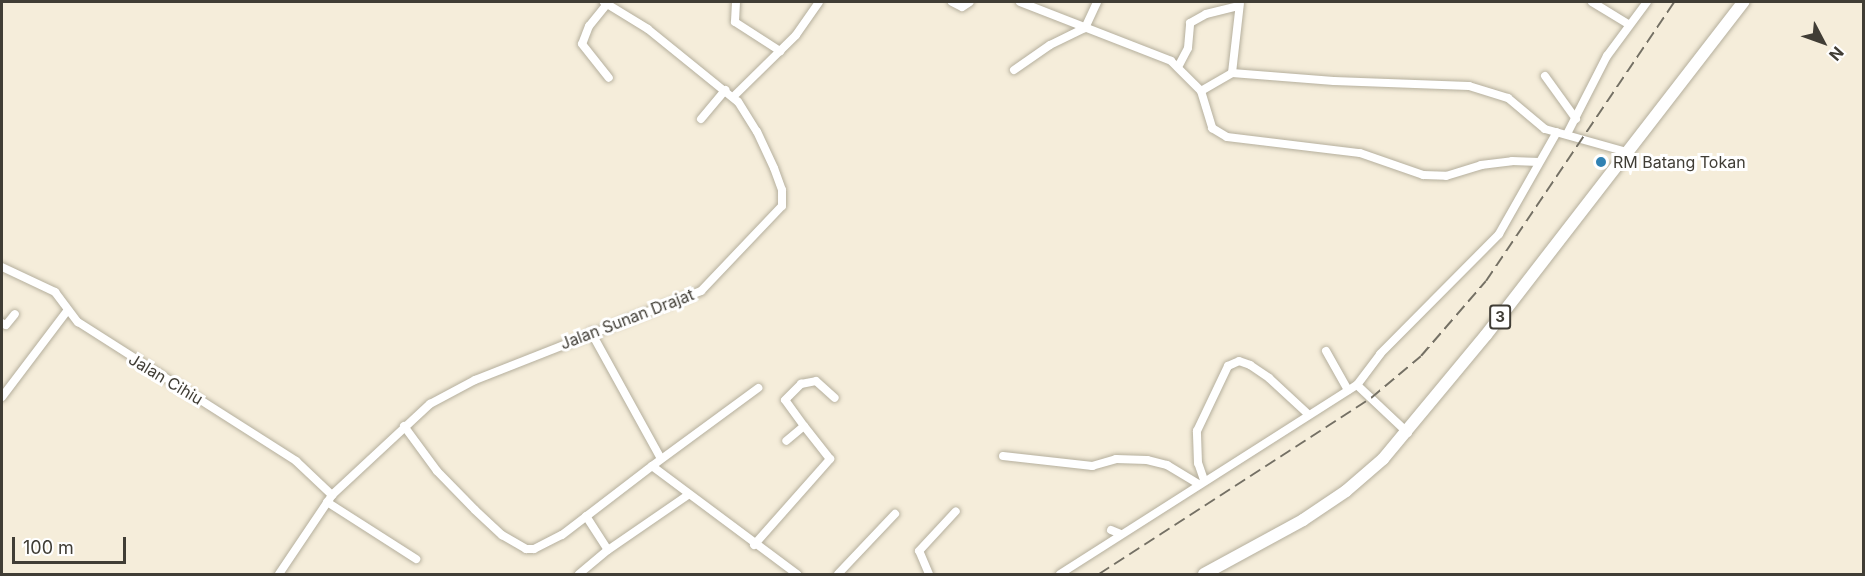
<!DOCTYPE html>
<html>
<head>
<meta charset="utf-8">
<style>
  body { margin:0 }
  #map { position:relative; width:1865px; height:576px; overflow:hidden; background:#f5edda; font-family:Inter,sans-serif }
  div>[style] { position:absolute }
  .roads { filter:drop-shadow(0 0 2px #b5af9d) drop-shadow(0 0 2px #b5af9d) }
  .minor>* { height:8px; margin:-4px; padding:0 4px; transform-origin:4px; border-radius:4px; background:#fff }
  .highway>* { height:12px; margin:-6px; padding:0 6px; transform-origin:6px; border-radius:6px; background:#fff }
  .rail>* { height:2px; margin-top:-1px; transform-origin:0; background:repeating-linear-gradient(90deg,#747064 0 12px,transparent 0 18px) }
  .dots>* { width:16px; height:16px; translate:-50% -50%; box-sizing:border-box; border:3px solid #fff; border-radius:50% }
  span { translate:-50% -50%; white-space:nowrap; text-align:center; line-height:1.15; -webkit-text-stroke:6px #fff; paint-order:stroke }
  .shield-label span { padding:2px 4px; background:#fff; border:2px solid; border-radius:4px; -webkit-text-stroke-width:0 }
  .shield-label { font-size:15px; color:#403d35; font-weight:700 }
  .poi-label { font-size:16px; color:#403d35 }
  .left { translate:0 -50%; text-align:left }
  .street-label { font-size:16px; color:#403d35 }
  .frame { position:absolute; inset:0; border:3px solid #403d35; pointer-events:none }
  .north { position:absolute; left:1793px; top:12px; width:60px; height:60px; -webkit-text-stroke:4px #fff; paint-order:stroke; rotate:131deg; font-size:16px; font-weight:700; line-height:24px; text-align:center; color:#403d35 }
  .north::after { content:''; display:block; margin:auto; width:21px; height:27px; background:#403d35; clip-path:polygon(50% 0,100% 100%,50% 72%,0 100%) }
  .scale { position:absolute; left:12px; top:537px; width:114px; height:27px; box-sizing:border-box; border:3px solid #403d35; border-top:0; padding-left:8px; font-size:18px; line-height:21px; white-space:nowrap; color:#403d35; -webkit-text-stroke:4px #fff; paint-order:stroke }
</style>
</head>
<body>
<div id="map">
  <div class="roads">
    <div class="minor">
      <i style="left:736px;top:2px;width:20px;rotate:93deg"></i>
      <i style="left:735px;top:22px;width:54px;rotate:32.8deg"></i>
      <i style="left:952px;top:2px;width:11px;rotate:27deg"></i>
      <i style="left:962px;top:7px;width:9px;rotate:-32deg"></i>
      <i style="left:1020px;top:2px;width:162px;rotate:21.3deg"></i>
      <i style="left:1171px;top:61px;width:42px;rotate:45deg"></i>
      <i style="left:1201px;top:91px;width:36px;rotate:-30deg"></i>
      <i style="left:1232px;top:73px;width:102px;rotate:4.5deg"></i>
      <i style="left:1334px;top:81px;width:135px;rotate:2.1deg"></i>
      <i style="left:1469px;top:86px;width:41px;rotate:17.1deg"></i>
      <i style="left:1508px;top:98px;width:48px;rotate:40deg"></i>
      <i style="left:1545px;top:129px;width:85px;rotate:15.7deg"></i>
      <i style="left:1592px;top:2px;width:42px;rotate:31.4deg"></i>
      <i style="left:607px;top:4px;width:28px;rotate:129deg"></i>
      <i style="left:589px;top:26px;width:19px;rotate:111deg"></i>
      <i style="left:582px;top:44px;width:43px;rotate:51.5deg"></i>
      <i style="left:1178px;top:67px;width:21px;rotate:-62deg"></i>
      <i style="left:1188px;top:48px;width:25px;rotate:-85deg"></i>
      <i style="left:1190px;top:23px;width:18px;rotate:-29deg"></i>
      <i style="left:1206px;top:14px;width:34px;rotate:-14deg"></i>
      <i style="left:1014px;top:70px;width:44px;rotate:-34.8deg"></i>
      <i style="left:1050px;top:45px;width:39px;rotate:-26deg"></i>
      <i style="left:1085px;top:28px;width:29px;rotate:-65deg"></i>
      <i style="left:1232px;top:73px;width:70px;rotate:-83.5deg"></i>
      <i style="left:1545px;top:76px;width:53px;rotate:54.2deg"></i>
      <i style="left:1201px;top:91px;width:39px;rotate:73deg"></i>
      <i style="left:1212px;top:128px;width:17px;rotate:31deg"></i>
      <i style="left:1227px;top:137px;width:134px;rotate:6.9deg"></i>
      <i style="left:1360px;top:153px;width:67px;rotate:19.2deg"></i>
      <i style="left:1423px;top:175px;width:23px;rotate:2deg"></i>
      <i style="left:1446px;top:176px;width:37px;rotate:-17deg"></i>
      <i style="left:1481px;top:165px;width:31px;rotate:-7deg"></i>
      <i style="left:1512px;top:161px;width:27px;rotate:2deg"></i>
      <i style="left:733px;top:97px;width:88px;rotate:-44.5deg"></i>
      <i style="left:796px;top:35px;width:40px;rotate:-55.1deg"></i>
      <i style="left:701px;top:119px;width:38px;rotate:-50deg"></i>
      <i style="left:1567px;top:134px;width:88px;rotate:-62.9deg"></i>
      <i style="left:1607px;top:56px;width:67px;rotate:-53.5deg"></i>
      <i style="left:2px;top:267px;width:59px;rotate:25.3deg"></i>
      <i style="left:55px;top:292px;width:38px;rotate:53deg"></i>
      <i style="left:78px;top:322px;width:259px;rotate:32.5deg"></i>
      <i style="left:296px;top:461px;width:50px;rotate:43.4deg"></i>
      <i style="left:2px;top:323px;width:4px;rotate:27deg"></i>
      <i style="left:6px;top:325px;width:14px;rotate:-51deg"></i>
      <i style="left:591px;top:332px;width:143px;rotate:61.1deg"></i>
      <i style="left:1326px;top:351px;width:45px;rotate:60.6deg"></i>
      <i style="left:1357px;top:385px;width:70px;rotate:43.3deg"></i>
      <i style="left:2px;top:397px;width:108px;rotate:-52.9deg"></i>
      <i style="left:404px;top:426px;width:56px;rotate:53.7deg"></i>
      <i style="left:437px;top:471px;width:54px;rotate:45.7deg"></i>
      <i style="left:475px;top:510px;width:37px;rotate:43deg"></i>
      <i style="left:502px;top:535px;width:28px;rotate:30deg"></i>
      <i style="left:526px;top:549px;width:8px"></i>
      <i style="left:534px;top:549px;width:31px;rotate:-27deg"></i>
      <i style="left:562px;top:535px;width:113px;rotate:-37.5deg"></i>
      <i style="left:652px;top:466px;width:181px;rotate:36.7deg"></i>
      <i style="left:804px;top:426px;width:32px;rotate:-126deg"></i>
      <i style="left:785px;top:400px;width:23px;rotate:-45deg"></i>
      <i style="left:801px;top:384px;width:15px;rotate:-11deg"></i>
      <i style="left:816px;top:381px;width:25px;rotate:42deg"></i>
      <i style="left:1003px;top:456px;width:90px;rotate:6.4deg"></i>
      <i style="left:1092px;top:466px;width:25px;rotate:-16deg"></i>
      <i style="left:1116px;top:459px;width:31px;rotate:2deg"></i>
      <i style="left:1147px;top:460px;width:21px;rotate:14deg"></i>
      <i style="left:1167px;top:465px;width:37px;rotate:31deg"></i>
      <i style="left:652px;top:466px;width:132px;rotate:-36.3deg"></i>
      <i style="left:1204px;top:480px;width:18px;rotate:-109deg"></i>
      <i style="left:1198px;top:463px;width:32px;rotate:-92deg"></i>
      <i style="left:1197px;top:431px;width:72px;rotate:-64.5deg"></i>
      <i style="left:1228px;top:366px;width:12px;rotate:-24deg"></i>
      <i style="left:1239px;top:361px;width:12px;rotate:20deg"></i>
      <i style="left:1250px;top:365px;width:23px;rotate:34deg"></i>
      <i style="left:1269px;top:378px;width:54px;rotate:42.8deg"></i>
      <i style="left:327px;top:502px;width:106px;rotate:32.6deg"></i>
      <i style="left:586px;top:516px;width:40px;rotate:57.1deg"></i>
      <i style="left:1111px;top:530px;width:11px;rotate:22deg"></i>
      <i style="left:754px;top:545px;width:115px;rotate:-48.5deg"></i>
      <i style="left:830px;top:459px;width:42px;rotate:-128.2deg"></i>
      <i style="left:804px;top:426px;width:23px;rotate:140deg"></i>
      <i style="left:279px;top:574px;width:95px;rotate:-56.1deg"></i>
      <i style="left:332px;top:495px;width:134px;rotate:-42.9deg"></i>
      <i style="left:430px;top:404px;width:51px;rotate:-28.1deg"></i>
      <i style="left:475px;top:380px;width:243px;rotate:-21.5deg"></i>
      <i style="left:701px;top:291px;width:117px;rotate:-46.4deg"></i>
      <i style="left:782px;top:206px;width:16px;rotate:-90deg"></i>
      <i style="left:782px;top:190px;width:23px;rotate:-110deg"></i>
      <i style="left:774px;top:168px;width:40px;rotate:-115deg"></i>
      <i style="left:757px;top:132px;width:36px;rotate:-122deg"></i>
      <i style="left:738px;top:102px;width:116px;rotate:-141deg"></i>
      <i style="left:648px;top:29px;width:52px;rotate:-148.5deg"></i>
      <i style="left:579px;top:574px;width:38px;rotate:-40deg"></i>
      <i style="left:608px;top:550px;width:97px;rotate:-34.5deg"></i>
      <i style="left:838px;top:574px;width:83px;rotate:-46.5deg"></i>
      <i style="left:929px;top:574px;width:25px;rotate:-113deg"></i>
      <i style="left:919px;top:551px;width:54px;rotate:-47.2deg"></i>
      <i style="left:1060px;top:574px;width:352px;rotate:-32.5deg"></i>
      <i style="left:1357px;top:385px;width:39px;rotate:-53deg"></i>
      <i style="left:1380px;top:354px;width:169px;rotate:-45.2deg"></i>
      <i style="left:1499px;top:234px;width:117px;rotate:-60.4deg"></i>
    </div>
    <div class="highway">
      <i style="left:1204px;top:574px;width:113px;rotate:-28.6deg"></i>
      <i style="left:1303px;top:520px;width:52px;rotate:-34deg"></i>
      <i style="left:1346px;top:491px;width:49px;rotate:-40.9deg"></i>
      <i style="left:1383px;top:459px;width:161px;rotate:-50.3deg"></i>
      <i style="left:1486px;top:335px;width:421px;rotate:-52.3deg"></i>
    </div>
  </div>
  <div class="rail">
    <i style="left:1099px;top:574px;width:324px;rotate:-32.9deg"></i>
    <i style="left:1371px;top:398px;width:65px;rotate:-40deg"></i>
    <i style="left:1421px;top:356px;width:99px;rotate:-49.1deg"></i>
    <i style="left:1486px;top:281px;width:336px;rotate:-56deg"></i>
  </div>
  <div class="dots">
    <i style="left:1601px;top:162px;background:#3182b3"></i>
  </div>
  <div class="shield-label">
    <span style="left:1500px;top:317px">3</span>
  </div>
  <div class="poi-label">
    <span class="left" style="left:1613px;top:162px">RM Batang Tokan</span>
  </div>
  <div class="street-label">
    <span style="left:627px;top:319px;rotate:-21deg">Jalan Sunan Drajat</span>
    <span style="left:166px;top:379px;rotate:31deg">Jalan Cihiu</span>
  </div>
  <div class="frame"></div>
  <div class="north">N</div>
  <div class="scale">100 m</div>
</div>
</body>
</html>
